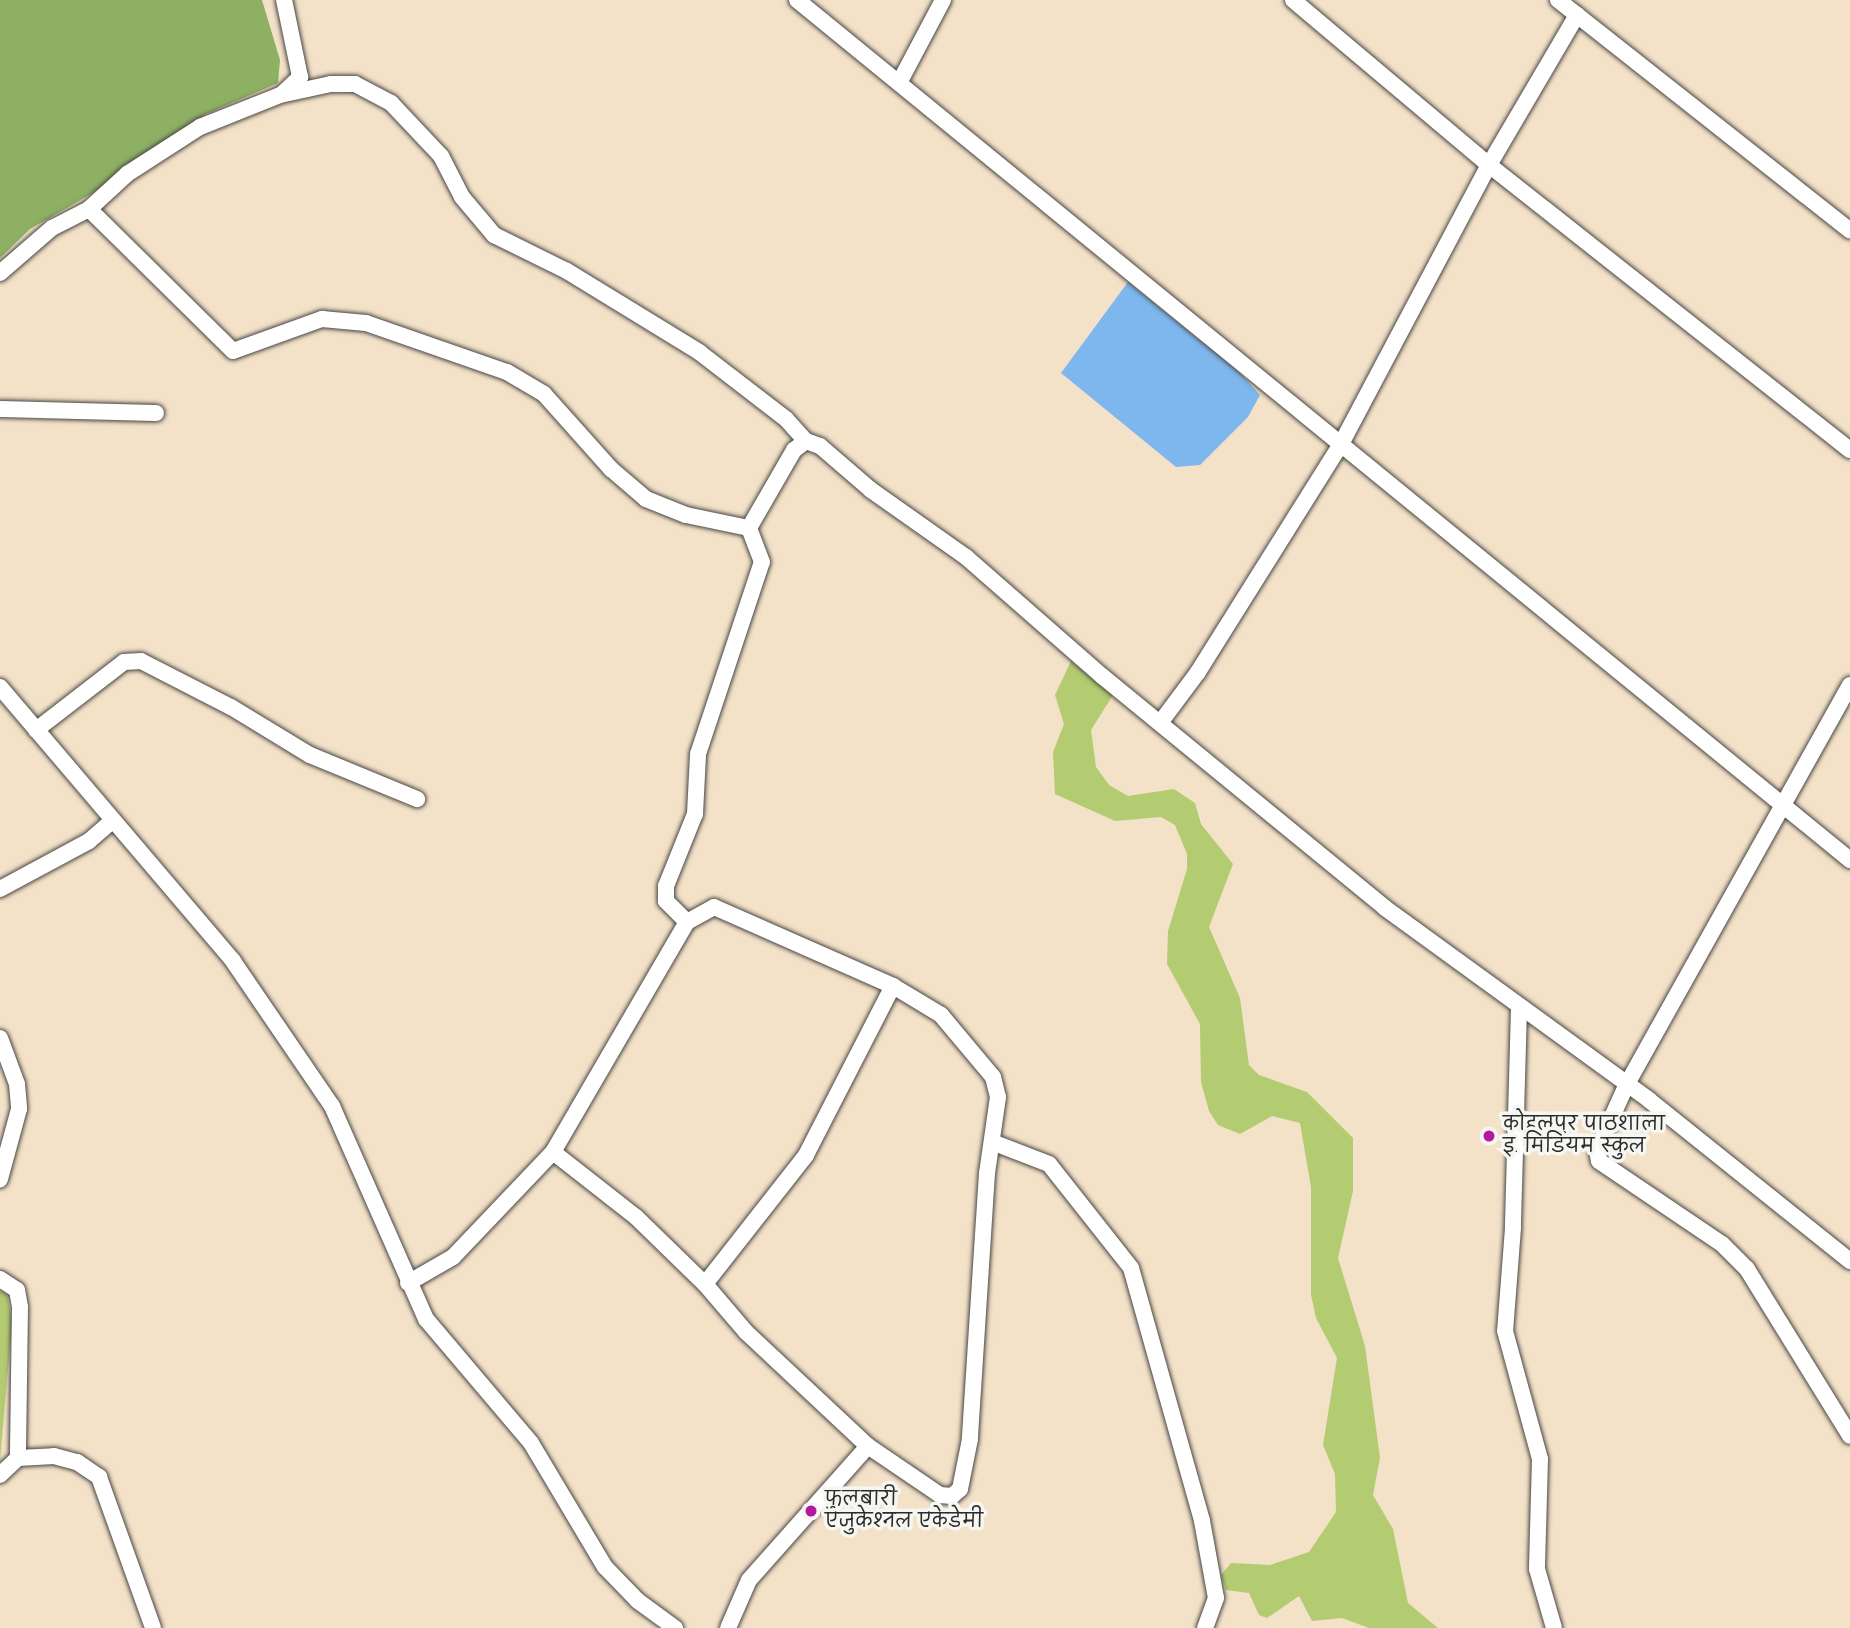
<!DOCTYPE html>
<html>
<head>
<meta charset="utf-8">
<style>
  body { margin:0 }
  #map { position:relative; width:1850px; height:1628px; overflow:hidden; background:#f3e1c8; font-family:"Comic Neue","Playpen Sans Deva",sans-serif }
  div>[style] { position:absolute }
  .green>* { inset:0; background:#b3cc71 }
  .forest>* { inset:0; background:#8eb063 }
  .water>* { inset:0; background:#7db7ee }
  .roads { filter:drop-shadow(0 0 2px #494643) drop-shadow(0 0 2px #494643) }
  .minor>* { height:16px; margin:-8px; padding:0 8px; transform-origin:8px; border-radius:8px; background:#fff }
  .dots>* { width:19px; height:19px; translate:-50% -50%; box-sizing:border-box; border:4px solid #f6f6f2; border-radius:50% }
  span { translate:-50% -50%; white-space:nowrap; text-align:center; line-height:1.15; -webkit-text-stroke:7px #f6f6f2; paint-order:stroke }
  .poi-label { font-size:19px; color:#2b2b2b }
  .left { translate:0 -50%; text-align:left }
</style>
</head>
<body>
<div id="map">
  <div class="green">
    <i style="clip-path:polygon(1071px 661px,1113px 695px,1091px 730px,1096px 767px,1109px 785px,1128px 796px,1174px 789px,1195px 803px,1201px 824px,1233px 864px,1209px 927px,1240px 998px,1249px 1065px,1259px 1075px,1307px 1092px,1353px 1138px,1353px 1191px,1338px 1258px,1365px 1346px,1380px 1458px,1373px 1495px,1393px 1529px,1408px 1603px,1438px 1628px,1369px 1628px,1342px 1618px,1312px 1621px,1299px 1596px,1267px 1618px,1259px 1615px,1249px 1593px,1226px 1590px,1221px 1575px,1231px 1563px,1270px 1565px,1309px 1552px,1336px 1512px,1335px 1474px,1323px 1445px,1337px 1358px,1316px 1318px,1311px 1295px,1311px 1187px,1300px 1123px,1272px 1116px,1240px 1134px,1218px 1125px,1209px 1111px,1201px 1082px,1200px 1024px,1167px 964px,1168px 931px,1187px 869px,1187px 854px,1175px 825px,1161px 817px,1115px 821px,1055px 794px,1053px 752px,1064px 724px,1055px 695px)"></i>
    <i style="clip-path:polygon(0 1291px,7px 1295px,12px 1323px,0 1461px)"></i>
  </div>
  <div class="forest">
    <i style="clip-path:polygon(0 0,262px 0,280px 60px,278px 83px,206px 114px,91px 194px,30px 229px,0 258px)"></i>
  </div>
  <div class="water">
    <i style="clip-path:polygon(1128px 282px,1239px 372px,1260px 395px,1248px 417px,1200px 465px,1176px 467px,1061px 373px)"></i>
  </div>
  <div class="roads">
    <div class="minor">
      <i style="left:797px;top:0;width:1360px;rotate:39.24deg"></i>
      <i style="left:1293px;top:0;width:256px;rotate:40.1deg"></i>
      <i style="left:1489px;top:165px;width:460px;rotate:38.3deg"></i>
      <i style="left:1558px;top:0;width:372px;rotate:38.3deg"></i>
      <i style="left:899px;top:83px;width:94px;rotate:-62.1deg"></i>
      <i style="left:282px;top:94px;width:25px;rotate:-43deg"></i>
      <i style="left:300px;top:77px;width:79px;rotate:-101.7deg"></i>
      <i style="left:89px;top:209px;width:202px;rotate:44.6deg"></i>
      <i style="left:233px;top:351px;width:95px;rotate:-19.8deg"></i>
      <i style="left:322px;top:319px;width:44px;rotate:5.2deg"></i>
      <i style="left:366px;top:323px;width:149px;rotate:19.2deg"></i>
      <i style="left:507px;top:372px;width:43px;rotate:30.7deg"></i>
      <i style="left:544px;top:394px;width:101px;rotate:48.2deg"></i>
      <i style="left:611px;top:469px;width:46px;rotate:40.6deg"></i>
      <i style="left:646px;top:499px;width:43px;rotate:21.8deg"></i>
      <i style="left:686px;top:515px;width:64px;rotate:11.7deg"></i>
      <i style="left:0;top:273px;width:69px;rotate:-40.9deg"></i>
      <i style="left:52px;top:228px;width:42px;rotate:-27.2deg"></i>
      <i style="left:89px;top:209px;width:52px;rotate:-42.6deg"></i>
      <i style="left:127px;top:174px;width:87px;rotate:-32.8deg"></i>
      <i style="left:200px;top:127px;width:86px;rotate:-21.8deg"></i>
      <i style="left:280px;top:95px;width:52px;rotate:-12.2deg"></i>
      <i style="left:331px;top:84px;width:24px"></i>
      <i style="left:355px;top:84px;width:41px;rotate:27.8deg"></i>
      <i style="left:391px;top:103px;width:73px;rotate:46.7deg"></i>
      <i style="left:441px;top:156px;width:46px;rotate:62.9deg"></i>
      <i style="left:462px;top:197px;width:50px;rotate:49.9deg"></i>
      <i style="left:494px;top:235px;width:81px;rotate:26.3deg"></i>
      <i style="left:567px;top:271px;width:155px;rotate:31.5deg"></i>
      <i style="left:699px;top:352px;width:110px;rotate:37.6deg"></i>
      <i style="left:786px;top:419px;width:30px;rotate:48deg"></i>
      <i style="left:806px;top:441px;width:15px;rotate:20deg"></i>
      <i style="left:820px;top:446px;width:67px;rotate:40.8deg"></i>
      <i style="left:871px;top:490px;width:116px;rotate:35.2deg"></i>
      <i style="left:966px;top:557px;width:181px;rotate:41.2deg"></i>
      <i style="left:1102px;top:676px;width:366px;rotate:39.3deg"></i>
      <i style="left:1385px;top:908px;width:326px;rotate:36deg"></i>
      <i style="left:1649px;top:1100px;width:258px;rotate:38.7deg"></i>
      <i style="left:0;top:409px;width:156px;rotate:1.5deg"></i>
      <i style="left:1850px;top:685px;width:459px;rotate:119.2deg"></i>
      <i style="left:1626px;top:1086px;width:70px;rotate:114.4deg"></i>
      <i style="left:1597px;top:1150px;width:11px;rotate:80deg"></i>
      <i style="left:1599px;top:1161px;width:148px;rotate:34deg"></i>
      <i style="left:1722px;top:1244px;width:35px;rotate:45deg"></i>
      <i style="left:1747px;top:1269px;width:196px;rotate:58.3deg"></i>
      <i style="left:0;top:687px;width:360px;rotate:49.6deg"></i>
      <i style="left:233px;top:961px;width:176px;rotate:55.7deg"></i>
      <i style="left:332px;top:1106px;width:233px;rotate:66.2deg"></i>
      <i style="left:426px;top:1319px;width:162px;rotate:49.7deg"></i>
      <i style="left:531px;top:1443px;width:144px;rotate:59.2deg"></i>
      <i style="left:605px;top:1567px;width:47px;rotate:45.9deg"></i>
      <i style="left:638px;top:1601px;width:46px;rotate:36.1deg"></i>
      <i style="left:1160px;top:723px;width:64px;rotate:-53.3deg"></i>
      <i style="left:1198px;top:672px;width:267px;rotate:-57.9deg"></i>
      <i style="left:1340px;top:446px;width:318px;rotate:-62.1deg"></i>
      <i style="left:1489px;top:165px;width:174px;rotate:-59.6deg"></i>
      <i style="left:36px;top:730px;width:111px;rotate:-37.7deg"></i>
      <i style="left:124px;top:662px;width:17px;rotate:-3deg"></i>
      <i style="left:141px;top:661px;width:101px;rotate:27.1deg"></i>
      <i style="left:231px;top:707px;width:92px;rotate:31.3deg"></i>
      <i style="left:310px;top:755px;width:116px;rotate:22.4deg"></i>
      <i style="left:0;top:889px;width:101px;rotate:-28.3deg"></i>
      <i style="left:89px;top:841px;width:29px;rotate:-41deg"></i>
      <i style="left:687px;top:922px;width:31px;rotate:-29deg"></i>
      <i style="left:714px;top:907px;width:196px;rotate:23.8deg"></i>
      <i style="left:893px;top:986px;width:56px;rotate:31.1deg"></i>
      <i style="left:941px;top:1015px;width:81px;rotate:50deg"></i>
      <i style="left:993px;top:1077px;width:21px;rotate:76deg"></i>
      <i style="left:998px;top:1097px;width:77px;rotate:98.2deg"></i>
      <i style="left:987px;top:1173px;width:267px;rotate:93.7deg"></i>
      <i style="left:970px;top:1439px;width:51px;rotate:101.3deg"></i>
      <i style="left:960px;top:1489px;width:11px;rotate:139deg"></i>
      <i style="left:952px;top:1496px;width:12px;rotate:-175deg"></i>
      <i style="left:940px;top:1495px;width:87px;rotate:-145.8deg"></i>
      <i style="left:1519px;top:1008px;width:220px;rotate:91.6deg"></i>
      <i style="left:1513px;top:1228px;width:103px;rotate:94.4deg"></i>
      <i style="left:1505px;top:1331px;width:133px;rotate:74.7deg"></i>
      <i style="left:1540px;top:1459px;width:110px;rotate:91.6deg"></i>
      <i style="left:1537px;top:1569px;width:61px;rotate:73.9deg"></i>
      <i style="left:0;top:1038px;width:49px;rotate:69.7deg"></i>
      <i style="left:17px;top:1084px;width:25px;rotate:85deg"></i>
      <i style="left:19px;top:1109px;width:73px;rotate:105.2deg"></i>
      <i style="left:992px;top:1142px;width:61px;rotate:21.1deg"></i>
      <i style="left:1049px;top:1164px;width:132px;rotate:51.7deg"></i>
      <i style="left:1131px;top:1268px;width:263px;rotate:74.3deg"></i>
      <i style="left:1202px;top:1521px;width:78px;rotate:79.7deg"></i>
      <i style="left:1216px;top:1598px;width:32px;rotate:110deg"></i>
      <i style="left:553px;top:1152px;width:266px;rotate:-59.8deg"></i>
      <i style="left:687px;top:922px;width:30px;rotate:-135deg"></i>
      <i style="left:666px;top:901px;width:15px;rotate:-90deg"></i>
      <i style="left:666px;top:886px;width:78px;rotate:-68.1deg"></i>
      <i style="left:695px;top:814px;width:60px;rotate:-87.1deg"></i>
      <i style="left:698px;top:754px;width:202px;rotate:-71.6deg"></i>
      <i style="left:762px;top:562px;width:36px;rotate:-111deg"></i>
      <i style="left:749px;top:528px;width:90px;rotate:-60deg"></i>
      <i style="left:794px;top:450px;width:15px;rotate:-37deg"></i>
      <i style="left:0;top:1279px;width:20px;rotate:33deg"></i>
      <i style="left:17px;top:1290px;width:17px;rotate:80deg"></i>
      <i style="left:20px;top:1307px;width:151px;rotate:90.8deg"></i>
      <i style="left:18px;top:1458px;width:25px;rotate:137deg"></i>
      <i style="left:408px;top:1283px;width:52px;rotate:-30deg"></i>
      <i style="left:453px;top:1257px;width:145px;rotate:-46.4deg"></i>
      <i style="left:553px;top:1152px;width:105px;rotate:38.1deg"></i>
      <i style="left:636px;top:1217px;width:96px;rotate:44.2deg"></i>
      <i style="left:705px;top:1284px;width:63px;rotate:49.5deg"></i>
      <i style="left:746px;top:1332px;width:167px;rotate:43.1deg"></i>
      <i style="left:868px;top:1446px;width:179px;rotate:131.6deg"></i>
      <i style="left:749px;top:1580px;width:52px;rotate:113.6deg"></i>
      <i style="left:705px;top:1284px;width:164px;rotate:-51.9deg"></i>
      <i style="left:806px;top:1155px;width:190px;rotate:-62.8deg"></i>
      <i style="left:18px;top:1458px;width:36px;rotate:-3deg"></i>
      <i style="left:54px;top:1456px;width:24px;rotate:15deg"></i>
      <i style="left:77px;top:1462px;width:27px;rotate:34deg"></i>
      <i style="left:99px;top:1477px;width:160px;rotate:70.3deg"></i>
    </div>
  </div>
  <div class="dots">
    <i style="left:1489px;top:1136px;background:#b5179e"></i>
    <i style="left:811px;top:1511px;background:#b5179e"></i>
  </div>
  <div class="poi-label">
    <span class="left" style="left:1503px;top:1136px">कोहलपुर पाठशाला<br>इ. मिडियम स्कुल</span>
    <span class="left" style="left:825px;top:1511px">फुलबारी<br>एजुकेश्नल एकेडेमी</span>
  </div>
</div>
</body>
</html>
